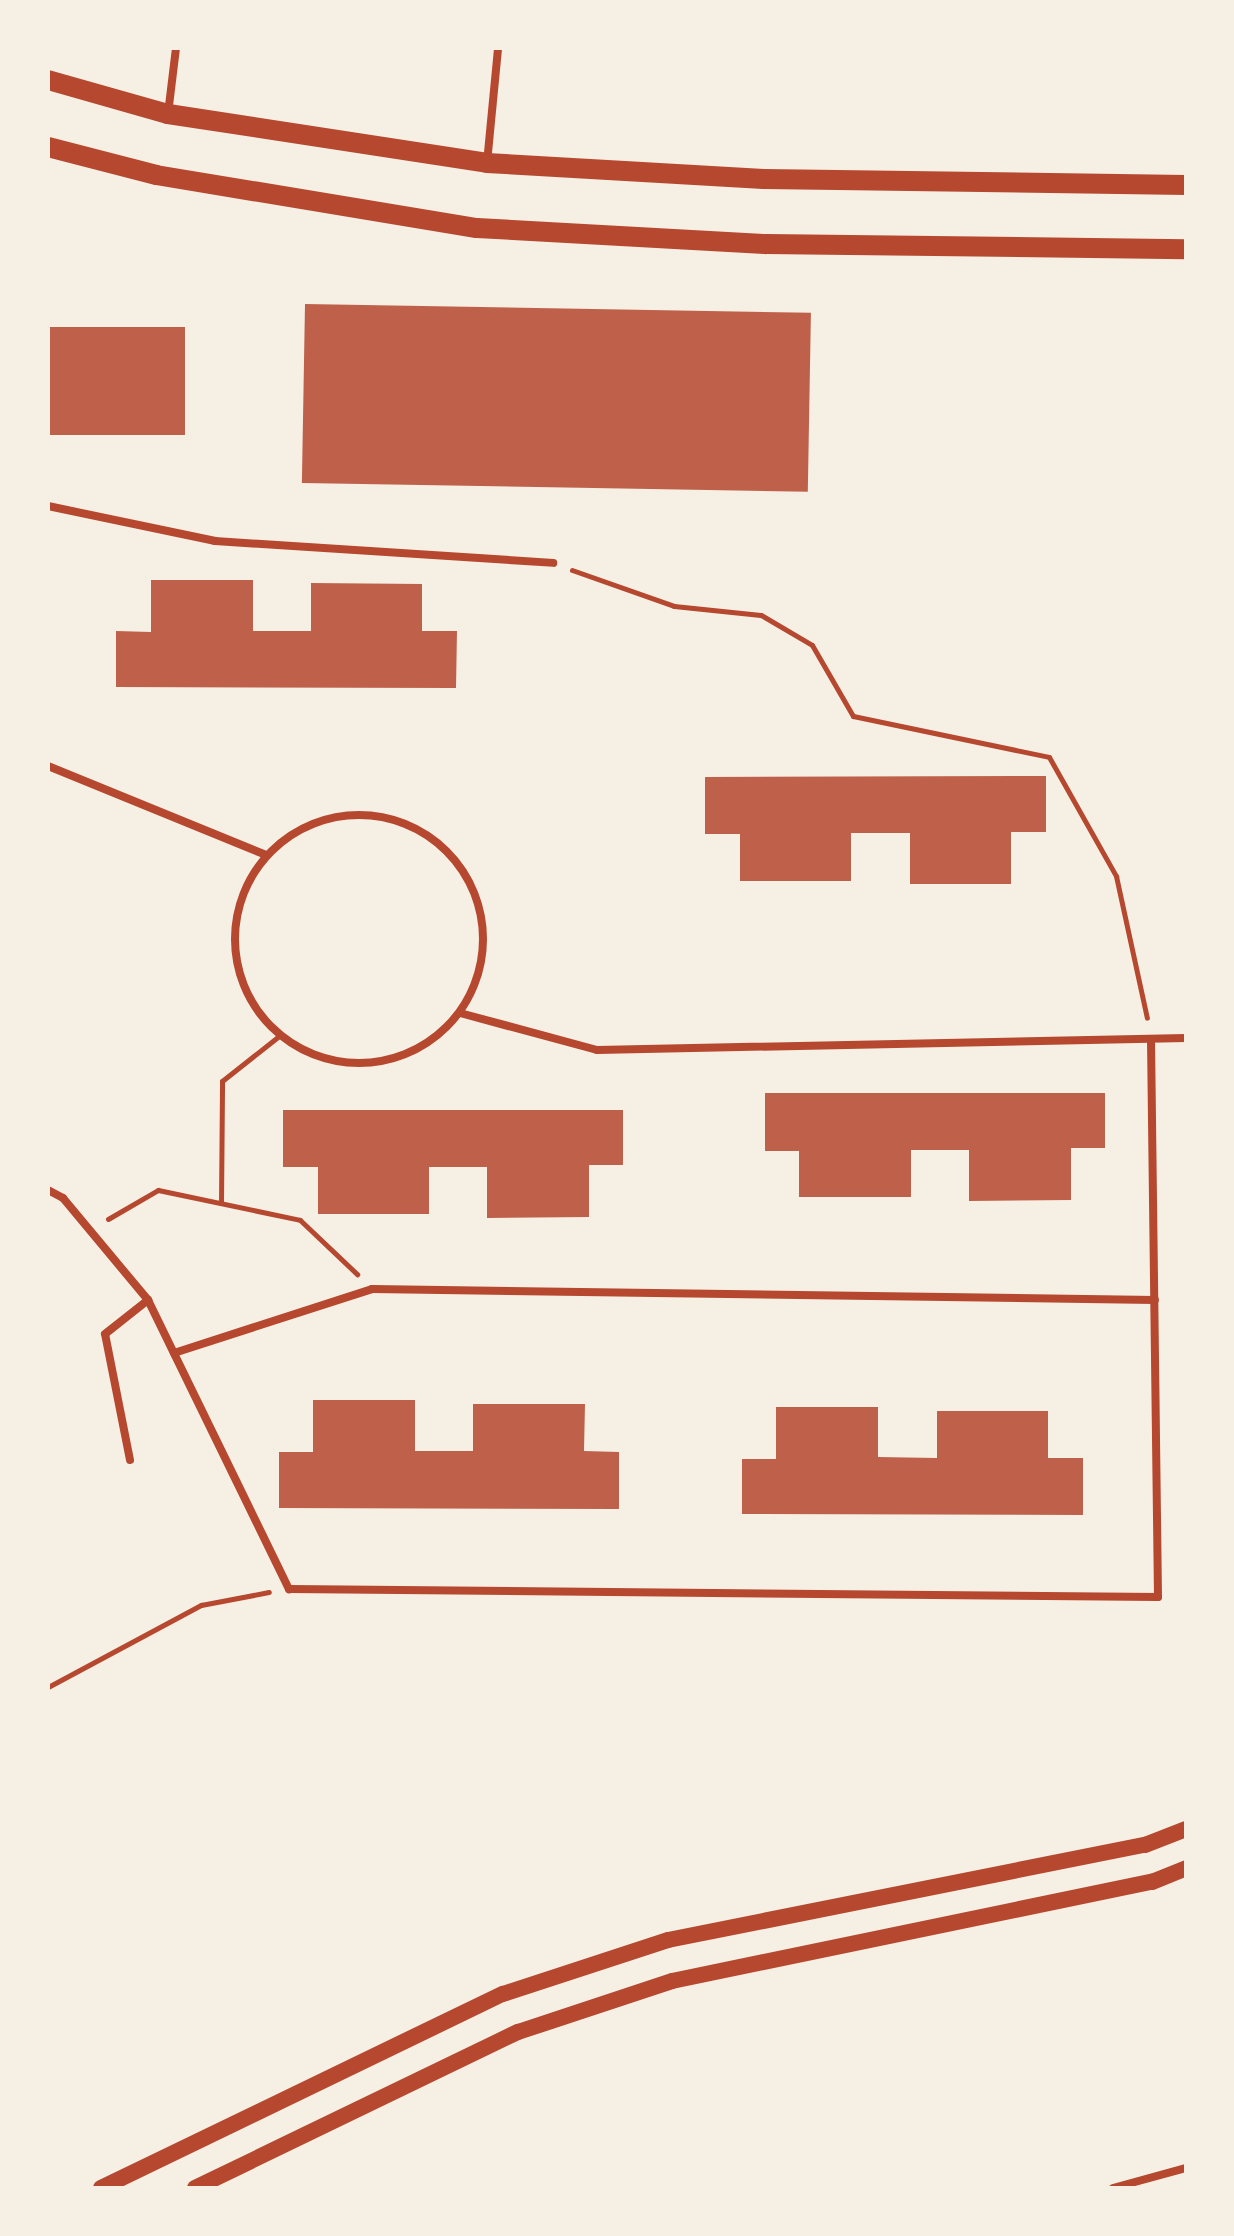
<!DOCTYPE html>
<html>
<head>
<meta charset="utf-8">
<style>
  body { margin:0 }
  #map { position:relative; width:1234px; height:2236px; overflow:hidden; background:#f6efe4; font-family:Poppins,sans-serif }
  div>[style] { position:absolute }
  .building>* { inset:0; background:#bf614a; transform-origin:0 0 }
  .path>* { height:5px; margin:-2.5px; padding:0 2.5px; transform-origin:2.5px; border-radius:2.5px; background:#b5482f }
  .minor>* { height:8px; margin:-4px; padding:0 4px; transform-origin:4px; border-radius:4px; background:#b5482f }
  .minor>.ring { margin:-4px; padding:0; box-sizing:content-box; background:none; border:8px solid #b5482f; border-radius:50% }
  .secondary>* { height:16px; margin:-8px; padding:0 8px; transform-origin:8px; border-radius:8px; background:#b5482f }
  .primary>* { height:20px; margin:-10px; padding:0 10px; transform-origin:10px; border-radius:10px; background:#b5482f }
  span { translate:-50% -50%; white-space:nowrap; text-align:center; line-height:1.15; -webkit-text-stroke:8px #f6efe4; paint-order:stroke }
  .frame { position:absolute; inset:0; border:50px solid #f6efe4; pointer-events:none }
</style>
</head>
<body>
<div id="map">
  <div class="building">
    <i style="left:305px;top:304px;width:506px;height:179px;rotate:1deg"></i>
    <i style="left:48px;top:327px;width:137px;height:108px"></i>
    <i style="clip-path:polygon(151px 580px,253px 580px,253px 631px,311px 631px,311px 583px,422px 584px,422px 631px,457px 631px,456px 688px,116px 687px,116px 631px,151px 632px)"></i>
    <i style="clip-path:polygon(1046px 776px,1046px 832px,1011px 832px,1011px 884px,910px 884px,910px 833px,851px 833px,851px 881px,740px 881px,740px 834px,705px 834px,705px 777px)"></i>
    <i style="clip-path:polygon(765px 1093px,1105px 1093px,1105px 1148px,1071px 1148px,1071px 1200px,969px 1201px,969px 1150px,911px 1150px,911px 1197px,799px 1197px,799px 1151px,765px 1151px)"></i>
    <i style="clip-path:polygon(283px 1110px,623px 1110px,623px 1165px,589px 1165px,589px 1217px,487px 1218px,487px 1167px,429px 1167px,429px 1214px,318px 1214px,318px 1167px,283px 1167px)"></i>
    <i style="clip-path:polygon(313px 1400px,415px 1400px,415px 1451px,473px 1451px,473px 1404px,585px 1404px,584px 1451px,619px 1452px,619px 1509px,279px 1508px,279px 1452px,313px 1452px)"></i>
    <i style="clip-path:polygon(776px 1407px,878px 1407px,878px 1457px,937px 1458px,937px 1411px,1048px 1411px,1048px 1458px,1083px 1458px,1083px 1515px,742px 1514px,742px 1459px,776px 1459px)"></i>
  </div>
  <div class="path">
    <i style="left:572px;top:570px;width:108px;rotate:19.4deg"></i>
    <i style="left:674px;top:606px;width:87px;rotate:5.9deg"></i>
    <i style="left:761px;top:615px;width:59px;rotate:30.5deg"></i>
    <i style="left:812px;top:645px;width:82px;rotate:60deg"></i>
    <i style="left:853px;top:716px;width:200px;rotate:11.8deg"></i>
    <i style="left:1049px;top:757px;width:137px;rotate:60.6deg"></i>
    <i style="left:1116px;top:876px;width:145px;rotate:77.7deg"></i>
    <i style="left:221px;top:1203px;width:122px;rotate:-89.5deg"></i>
    <i style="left:222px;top:1081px;width:73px;rotate:-38.3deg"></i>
    <i style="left:108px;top:1219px;width:58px;rotate:-30.1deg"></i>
    <i style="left:158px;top:1190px;width:145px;rotate:11.9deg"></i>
    <i style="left:300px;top:1220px;width:79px;rotate:43.5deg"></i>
    <i style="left:48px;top:1687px;width:174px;rotate:-28.2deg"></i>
    <i style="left:201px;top:1605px;width:69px;rotate:-10.8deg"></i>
  </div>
  <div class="minor">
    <i style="left:168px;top:114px;width:66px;rotate:-83.1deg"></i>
    <i style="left:487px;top:163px;width:116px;rotate:-84.5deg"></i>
    <i style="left:48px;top:506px;width:171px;rotate:11.8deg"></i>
    <i style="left:215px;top:541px;width:339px;rotate:3.7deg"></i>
    <i style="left:48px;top:766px;width:235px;rotate:22.2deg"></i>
    <i class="ring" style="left:235px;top:815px;width:240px;height:240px"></i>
    <i style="left:460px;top:1013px;width:142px;rotate:15.1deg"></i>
    <i style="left:597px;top:1050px;width:589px;rotate:-1.17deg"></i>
    <i style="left:48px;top:1190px;width:17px;rotate:28deg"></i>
    <i style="left:63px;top:1198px;width:133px;rotate:50.2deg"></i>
    <i style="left:148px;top:1300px;width:322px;rotate:64deg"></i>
    <i style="left:289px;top:1589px;width:869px;rotate:0.53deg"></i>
    <i style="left:1158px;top:1597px;width:558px;rotate:-90.72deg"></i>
    <i style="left:174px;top:1353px;width:208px;rotate:-17.9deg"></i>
    <i style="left:372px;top:1289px;width:783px;rotate:0.8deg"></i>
    <i style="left:130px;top:1460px;width:128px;rotate:-101.2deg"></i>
    <i style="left:105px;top:1334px;width:55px;rotate:-38.3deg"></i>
    <i style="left:1113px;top:2188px;width:76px;rotate:-15.3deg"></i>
  </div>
  <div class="secondary">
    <i style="left:101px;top:2188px;width:446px;rotate:-25.8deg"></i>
    <i style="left:503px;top:1994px;width:174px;rotate:-18.1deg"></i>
    <i style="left:668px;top:1940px;width:486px;rotate:-11.3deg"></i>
    <i style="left:1145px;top:1845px;width:44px;rotate:-21.3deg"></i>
    <i style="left:195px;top:2188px;width:359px;rotate:-25.8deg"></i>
    <i style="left:518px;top:2032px;width:162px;rotate:-18.3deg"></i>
    <i style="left:672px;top:1981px;width:490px;rotate:-11.7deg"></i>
    <i style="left:1152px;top:1882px;width:37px;rotate:-22deg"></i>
  </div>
  <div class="primary">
    <i style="left:48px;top:80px;width:125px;rotate:15.8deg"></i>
    <i style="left:168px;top:114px;width:323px;rotate:8.7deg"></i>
    <i style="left:487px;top:163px;width:277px;rotate:3.3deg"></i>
    <i style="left:764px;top:179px;width:422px;rotate:0.8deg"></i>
    <i style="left:48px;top:147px;width:112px;rotate:14.5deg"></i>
    <i style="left:156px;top:175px;width:325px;rotate:9.4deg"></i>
    <i style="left:477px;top:228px;width:289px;rotate:3.2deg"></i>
    <i style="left:766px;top:244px;width:420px;rotate:0.7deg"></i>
  </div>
  <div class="frame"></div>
</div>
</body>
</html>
